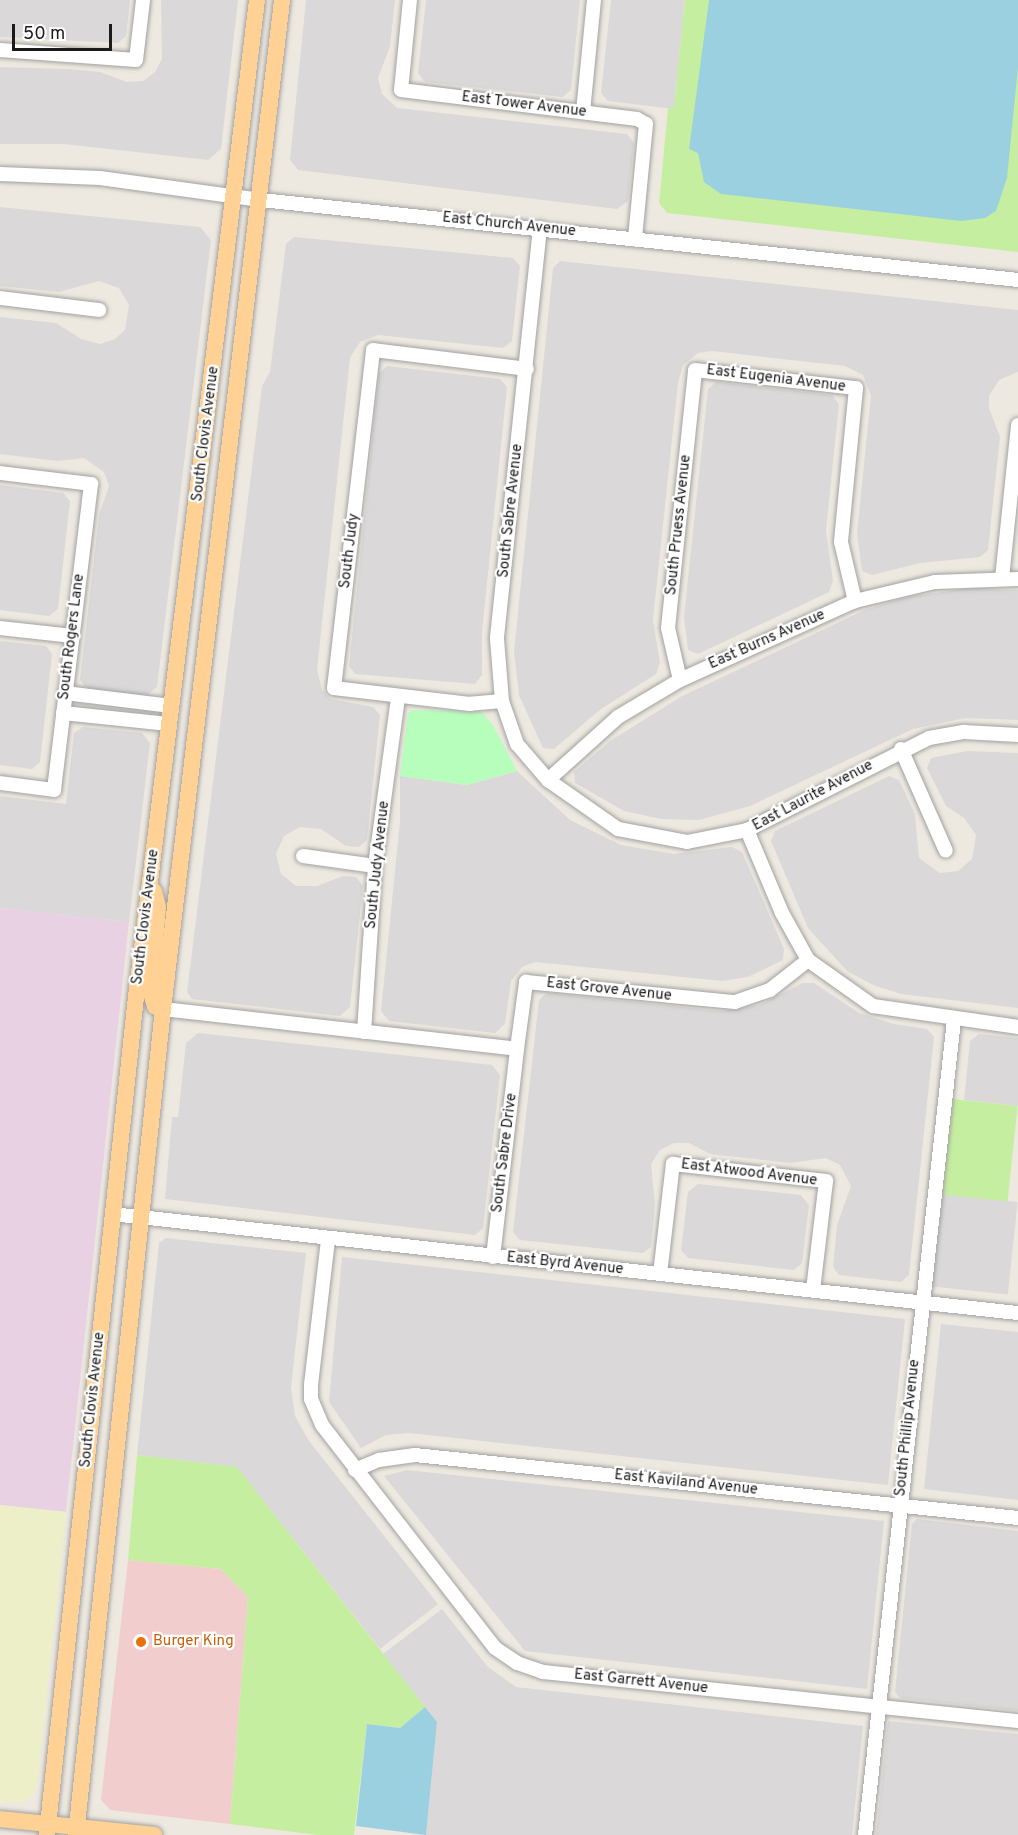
<!DOCTYPE html>
<html>
<head>
<meta charset="utf-8">
<style>
  body { margin:0 }
  #map { position:relative; width:1018px; height:1835px; overflow:hidden; background:#eee9e0; font-family:Overpass,sans-serif }
  div>[style] { position:absolute }
  .residential>* { inset:0; background:#dad8d8; transform-origin:0 0 }
  .commercial>* { inset:0; background:#f1cecd }
  .industrial>* { inset:0; background:#e8d1e3 }
  .farmland>* { inset:0; background:#ecefc8 }
  .grass>* { inset:0; background:#c6eea0; transform-origin:0 0 }
  .park>* { inset:0; background:#b7febd }
  .water>* { inset:0; background:#9bd0e0 }
  .roads { filter:drop-shadow(0 0 2px #a2a2a2) drop-shadow(0 0 2px #a2a2a2) }
  .minor>* { height:14px; margin:-7px; padding:0 7px; transform-origin:7px; border-radius:7px; background:#fff }
  .major>* { height:16px; margin:-8px; padding:0 8px; transform-origin:8px; border-radius:8px; background:#ffd194 }
  .dots>* { width:16px; height:16px; translate:-50% -50%; box-sizing:border-box; border:3px solid #fff; border-radius:50% }
  span { translate:-50% -50%; white-space:nowrap; text-align:center; line-height:1.15; -webkit-text-stroke:4.5px #fff; paint-order:stroke }
  .street-label { font-size:15px; color:#1b1b1b }
  .food-label { font-size:15px; color:#c56008 }
  .left { translate:0 -50%; text-align:left }
  .scale { position:absolute; left:12px; top:24px; width:100px; height:27px; box-sizing:border-box; border:3px solid #1b1b1b; border-top:0; padding-left:8px; font-size:18px; line-height:21px; white-space:nowrap; color:#1b1b1b; -webkit-text-stroke:4px #fff; paint-order:stroke }
</style>
</head>
<body>
<div id="map">
  <div class="residential">
    <i style="clip-path:polygon(0 0,130px 0,126px 36px,118px 43px,0 37px)"></i>
    <i style="clip-path:polygon(161px 0,238px 0,221px 149px,208px 160px,64px 144px,0 144px,0 67px,68px 69px,100px 72px,127px 82px,143px 81px,155px 72px,162px 59px)"></i>
    <i style="clip-path:polygon(306px 0,395px 0,390px 46px,378px 78px,382px 94px,397px 108px,627px 134px,634px 143px,628px 201px,617px 209px,298px 170px,290px 160px)"></i>
    <i style="clip-path:polygon(426px 0,580px 0,571px 90px,563px 97px,425px 82px,418px 73px)"></i>
    <i style="clip-path:polygon(611px 0,685px 0,674px 109px,608px 101px,601px 93px)"></i>
    <i style="clip-path:polygon(0 207px,200px 227px,211px 240px,157px 687px,146px 696px,87px 689px,80px 680px,99px 515px,109px 486px,104px 472px,84px 458px,57px 461px,0 454px,0 317px,56px 323px,81px 339px,100px 344px,115px 339px,125px 330px,129px 305px,119px 288px,99px 281px,59px 292px,0 286px)"></i>
    <i style="clip-path:polygon(294px 237px,513px 258px,520px 266px,512px 341px,503px 348px,378px 335px,360px 342px,350px 358px,317px 670px,322px 690px,331px 699px,373px 707px,380px 715px,367px 840px,359px 847px,346px 846px,321px 829px,300px 827px,284px 836px,276px 854px,281px 874px,296px 886px,317px 886px,343px 876px,356px 877px,363px 886px,350px 1007px,340px 1016px,192px 999px,187px 992px,262px 386px,270px 372px,286px 244px)"></i>
    <i style="clip-path:polygon(560px 261px,1018px 310px,1018px 372px,999px 380px,989px 396px,989px 408px,1000px 437px,988px 550px,980px 557px,920px 563px,872px 575px,862px 571px,857px 534px,871px 395px,863px 375px,845px 366px,712px 351px,698px 353px,683px 365px,678px 383px,653px 620px,660px 663px,656px 674px,601px 709px,554px 749px,543px 748px,519px 695px,514px 652px,553px 268px)"></i>
    <i style="clip-path:polygon(387px 366px,500px 379px,507px 387px,482px 633px,482px 675px,475px 684px,355px 674px,349px 666px,379px 373px)"></i>
    <i style="clip-path:polygon(716px 382px,832px 395px,839px 404px,826px 531px,833px 581px,829px 592px,698px 654px,688px 650px,684px 617px,708px 389px)"></i>
    <i style="clip-path:polygon(0 485px,63px 493px,70px 501px,58px 609px,49px 616px,0 610px)"></i>
    <i style="clip-path:polygon(971px 588px,1018px 590px,1018px 720px,965px 718px,913px 729px,750px 806px,699px 820px,661px 819px,624px 811px,575px 783px,574px 772px,610px 741px,682px 696px,867px 609px,907px 597px)"></i>
    <i style="clip-path:polygon(0 641px,46px 646px,52px 654px,40px 762px,32px 769px,0 765px)"></i>
    <i style="clip-path:polygon(83px 727px,142px 733px,150px 743px,129px 922px,0 908px,0 796px,66px 804px,74px 733px)"></i>
    <i style="clip-path:polygon(967px 751px,1018px 753px,1018px 1008px,901px 994px,873px 985px,847px 971px,808px 928px,771px 841px,775px 831px,889px 776px,899px 780px,915px 814px,919px 858px,940px 873px,958px 871px,972px 859px,976px 835px,964px 818px,946px 806px,927px 768px,931px 758px)"></i>
    <i style="clip-path:polygon(517px 771px,570px 820px,621px 845px,674px 854px,732px 847px,742px 852px,784px 949px,783px 960px,748px 977px,722px 981px,535px 962px,522px 967px,511px 981px,505px 1024px,495px 1033px,389px 1021px,381px 1011px,400px 821px,400px 776px,467px 785px)"></i>
    <i style="clip-path:polygon(803px 983px,814px 983px,859px 1013px,894px 1024px,927px 1029px,934px 1037px,909px 1275px,901px 1282px,839px 1275px,833px 1267px,837px 1225px,851px 1186px,840px 1165px,826px 1158px,790px 1163px,710px 1154px,689px 1143px,674px 1143px,660px 1150px,651px 1164px,655px 1205px,651px 1247px,643px 1253px,520px 1240px,513px 1232px,539px 1000px,547px 993px,721px 1011px,759px 1005px)"></i>
    <i style="clip-path:polygon(198px 1033px,492px 1065px,500px 1075px,483px 1228px,475px 1235px,165px 1199px,172px 1117px,178px 1117px,186px 1043px)"></i>
    <i style="clip-path:polygon(979px 1034px,1018px 1038px,1018px 1106px,964px 1100px,970px 1041px)"></i>
    <i style="clip-path:polygon(698px 1184px,801px 1195px,809px 1205px,802px 1263px,794px 1270px,688px 1258px,681px 1250px,688px 1192px)"></i>
    <i style="left:942px;top:1194px;width:76px;height:93px;rotate:6deg"></i>
    <i style="clip-path:polygon(166px 1238px,306px 1253px,291px 1387px,295px 1416px,309px 1441px,438px 1604px,380px 1649px,237px 1467px,137px 1455px,159px 1243px)"></i>
    <i style="clip-path:polygon(342px 1257px,905px 1319px,888px 1485px,409px 1433px,386px 1435px,361px 1448px,329px 1402px)"></i>
    <i style="clip-path:polygon(941px 1324px,1018px 1332px,1018px 1500px,924px 1489px)"></i>
    <i style="clip-path:polygon(407px 1470px,884px 1521px,867px 1689px,525px 1651px,384px 1476px)"></i>
    <i style="clip-path:polygon(917px 1519px,1018px 1531px,1018px 1711px,900px 1698px,895px 1692px,912px 1524px)"></i>
    <i style="clip-path:polygon(442px 1609px,487px 1666px,516px 1687px,863px 1726px,852px 1835px,426px 1835px,437px 1722px,383px 1654px)"></i>
    <i style="clip-path:polygon(888px 1721px,1018px 1734px,1018px 1835px,876px 1835px)"></i>
  </div>
  <div class="commercial">
    <i style="clip-path:polygon(128px 1560px,221px 1569px,248px 1597px,230px 1824px,110px 1810px,101px 1800px)"></i>
  </div>
  <div class="industrial">
    <i style="clip-path:polygon(0 908px,129px 922px,66px 1512px,0 1505px)"></i>
  </div>
  <div class="farmland">
    <i style="clip-path:polygon(0 1505px,66px 1512px,37px 1787px,30px 1799px,17px 1803px,0 1801px)"></i>
  </div>
  <div class="grass">
    <i style="clip-path:polygon(685px 0,1018px 0,1018px 252px,667px 213px,659px 203px,668px 108px,674px 108px)"></i>
    <i style="left:952px;top:1099px;width:66px;height:96px;rotate:6deg"></i>
    <i style="clip-path:polygon(137px 1455px,237px 1467px,425px 1707px,400px 1728px,367px 1724px,354px 1835px,318px 1835px,230px 1824px,248px 1597px,221px 1569px,128px 1560px)"></i>
  </div>
  <div class="park">
    <i style="clip-path:polygon(414px 710px,482px 712px,493px 725px,517px 771px,467px 785px,400px 776px,408px 713px)"></i>
  </div>
  <div class="water">
    <i style="clip-path:polygon(709px 0,1018px 0,1018px 67px,1007px 178px,996px 211px,985px 218px,961px 221px,721px 194px,704px 182px,698px 153px,689px 149px)"></i>
    <i style="clip-path:polygon(425px 1707px,437px 1722px,426px 1835px,356px 1826px,367px 1724px,400px 1728px)"></i>
  </div>
  <div class="roads">
    <div class="minor">
      <i style="left:410px;top:0;width:90px;rotate:95.7deg"></i>
      <i style="left:401px;top:90px;width:238px;rotate:7deg"></i>
      <i style="left:637px;top:119px;width:10px;rotate:29deg"></i>
      <i style="left:646px;top:124px;width:116px;rotate:95.5deg"></i>
      <i style="left:0;top:50px;width:136px;rotate:4.2deg"></i>
      <i style="left:136px;top:60px;width:60px;rotate:-83.3deg"></i>
      <i style="left:583px;top:112px;width:113px;rotate:-84.4deg"></i>
      <i style="left:0;top:174px;width:100px;rotate:2.3deg"></i>
      <i style="left:100px;top:178px;width:162px;rotate:7.8deg"></i>
      <i style="left:261px;top:200px;width:761px;rotate:6.03deg"></i>
      <i style="left:540px;top:228px;width:413px;rotate:96deg"></i>
      <i style="left:497px;top:639px;width:62px;rotate:85.4deg"></i>
      <i style="left:502px;top:701px;width:46px;rotate:70.8deg"></i>
      <i style="left:517px;top:744px;width:48px;rotate:49.3deg"></i>
      <i style="left:548px;top:780px;width:85px;rotate:35deg"></i>
      <i style="left:618px;top:829px;width:70px;rotate:10.7deg"></i>
      <i style="left:687px;top:842px;width:61px;rotate:-11.3deg"></i>
      <i style="left:747px;top:830px;width:204px;rotate:-26.8deg"></i>
      <i style="left:929px;top:738px;width:36px;rotate:-10deg"></i>
      <i style="left:964px;top:732px;width:54px;rotate:3.2deg"></i>
      <i style="left:0;top:298px;width:100px;rotate:6.9deg"></i>
      <i style="left:0;top:473px;width:92px;rotate:6.9deg"></i>
      <i style="left:91px;top:484px;width:308px;rotate:96.9deg"></i>
      <i style="left:54px;top:790px;width:54px;rotate:-172.6deg"></i>
      <i style="left:1002px;top:578px;width:154px;rotate:-84deg"></i>
      <i style="left:0;top:628px;width:73px;rotate:6.3deg"></i>
      <i style="left:680px;top:680px;width:53px;rotate:-103deg"></i>
      <i style="left:668px;top:628px;width:259px;rotate:-84deg"></i>
      <i style="left:695px;top:370px;width:162px;rotate:6.4deg"></i>
      <i style="left:856px;top:388px;width:155px;rotate:95.6deg"></i>
      <i style="left:841px;top:542px;width:61px;rotate:76.7deg"></i>
      <i style="left:65px;top:693px;width:107px;rotate:7deg"></i>
      <i style="left:502px;top:701px;width:32px;rotate:175deg"></i>
      <i style="left:470px;top:704px;width:137px;rotate:-173.3deg"></i>
      <i style="left:334px;top:688px;width:340px;rotate:-83.4deg"></i>
      <i style="left:373px;top:350px;width:155px;rotate:7deg"></i>
      <i style="left:63px;top:713px;width:106px;rotate:6deg"></i>
      <i style="left:901px;top:749px;width:111px;rotate:66.2deg"></i>
      <i style="left:548px;top:780px;width:94px;rotate:-42deg"></i>
      <i style="left:618px;top:717px;width:72px;rotate:-30.8deg"></i>
      <i style="left:680px;top:680px;width:192px;rotate:-24.3deg"></i>
      <i style="left:855px;top:601px;width:82px;rotate:-13.4deg"></i>
      <i style="left:935px;top:582px;width:83px;rotate:-2.1deg"></i>
      <i style="left:747px;top:830px;width:90px;rotate:67.1deg"></i>
      <i style="left:782px;top:913px;width:54px;rotate:61deg"></i>
      <i style="left:808px;top:960px;width:80px;rotate:35.3deg"></i>
      <i style="left:873px;top:1006px;width:147px;rotate:8.2deg"></i>
      <i style="left:303px;top:856px;width:73px;rotate:7.9deg"></i>
      <i style="left:163px;top:1009px;width:356px;rotate:6.4deg"></i>
      <i style="left:517px;top:1049px;width:68px;rotate:-82.3deg"></i>
      <i style="left:526px;top:982px;width:210px;rotate:5.5deg"></i>
      <i style="left:735px;top:1002px;width:37px;rotate:-19deg"></i>
      <i style="left:770px;top:990px;width:48px;rotate:-38.3deg"></i>
      <i style="left:364px;top:1032px;width:166px;rotate:-86.2deg"></i>
      <i style="left:375px;top:866px;width:170px;rotate:-82.2deg"></i>
      <i style="left:112px;top:1214px;width:911px;rotate:6.24deg"></i>
      <i style="left:328px;top:1240px;width:146px;rotate:96.7deg"></i>
      <i style="left:311px;top:1385px;width:14px;rotate:90deg"></i>
      <i style="left:311px;top:1399px;width:28px;rotate:67deg"></i>
      <i style="left:322px;top:1425px;width:282px;rotate:52.2deg"></i>
      <i style="left:495px;top:1648px;width:27px;rotate:34deg"></i>
      <i style="left:517px;top:1663px;width:28px;rotate:19deg"></i>
      <i style="left:543px;top:1672px;width:478px;rotate:5.9deg"></i>
      <i style="left:493px;top:1257px;width:209px;rotate:-83.4deg"></i>
      <i style="left:660px;top:1274px;width:111px;rotate:-83.3deg"></i>
      <i style="left:673px;top:1164px;width:154px;rotate:6.3deg"></i>
      <i style="left:826px;top:1181px;width:110px;rotate:96.8deg"></i>
      <i style="left:355px;top:1470px;width:26px;rotate:-23deg"></i>
      <i style="left:379px;top:1460px;width:36px;rotate:-8deg"></i>
      <i style="left:415px;top:1455px;width:606px;rotate:5.96deg"></i>
      <i style="left:865px;top:1835px;width:820px;rotate:-83.77deg"></i>
    </div>
    <div class="major">
      <i style="left:154px;top:891px;width:16px;rotate:76deg"></i>
      <i style="left:158px;top:907px;width:86px;rotate:94.7deg"></i>
      <i style="left:151px;top:993px;width:14px;rotate:73deg"></i>
      <i style="left:155px;top:1006px;width:9px;rotate:21deg"></i>
      <i style="left:0;top:1819px;width:155px;rotate:5.9deg"></i>
      <i style="left:47px;top:1835px;width:843px;rotate:-83.94deg"></i>
      <i style="left:136px;top:997px;width:1004px;rotate:-83.08deg"></i>
      <i style="left:76px;top:1835px;width:831px;rotate:-83.99deg"></i>
      <i style="left:163px;top:1009px;width:1016px;rotate:-83.27deg"></i>
    </div>
  </div>
  <div class="dots">
    <i style="left:141px;top:1642px;background:#e8710a"></i>
  </div>
  <div class="street-label">
    <span style="left:524px;top:105px;rotate:7deg">East Tower Avenue</span>
    <span style="left:509px;top:225px;rotate:6deg">East Church Avenue</span>
    <span style="left:776px;top:379px;rotate:7deg">East Eugenia Avenue</span>
    <span style="left:206px;top:434px;rotate:-83deg">South Clovis Avenue</span>
    <span style="left:511px;top:511px;rotate:-84deg">South Sabre Avenue</span>
    <span style="left:679px;top:525px;rotate:-84deg">South Pruess Avenue</span>
    <span style="left:350px;top:551px;rotate:-83deg">South Judy</span>
    <span style="left:72px;top:637px;rotate:-83deg">South Rogers Lane</span>
    <span style="left:767px;top:640px;rotate:-24deg">East Burns Avenue</span>
    <span style="left:813px;top:796px;rotate:-28deg">East Laurite Avenue</span>
    <span style="left:378px;top:865px;rotate:-84deg">South Judy Avenue</span>
    <span style="left:146px;top:917px;rotate:-83deg">South Clovis Avenue</span>
    <span style="left:609px;top:990px;rotate:6deg">East Grove Avenue</span>
    <span style="left:505px;top:1153px;rotate:-83deg">South Sabre Drive</span>
    <span style="left:749px;top:1173px;rotate:7deg">East Atwood Avenue</span>
    <span style="left:565px;top:1264px;rotate:6deg">East Byrd Avenue</span>
    <span style="left:93px;top:1400px;rotate:-84deg">South Clovis Avenue</span>
    <span style="left:908px;top:1428px;rotate:-84deg">South Phillip Avenue</span>
    <span style="left:686px;top:1483px;rotate:6deg">East Kaviland Avenue</span>
    <span style="left:641px;top:1682px;rotate:6deg">East Garrett Avenue</span>
  </div>
  <div class="food-label">
    <span class="left" style="left:153px;top:1642px">Burger King</span>
  </div>
  <div class="scale">50 m</div>
</div>
</body>
</html>
